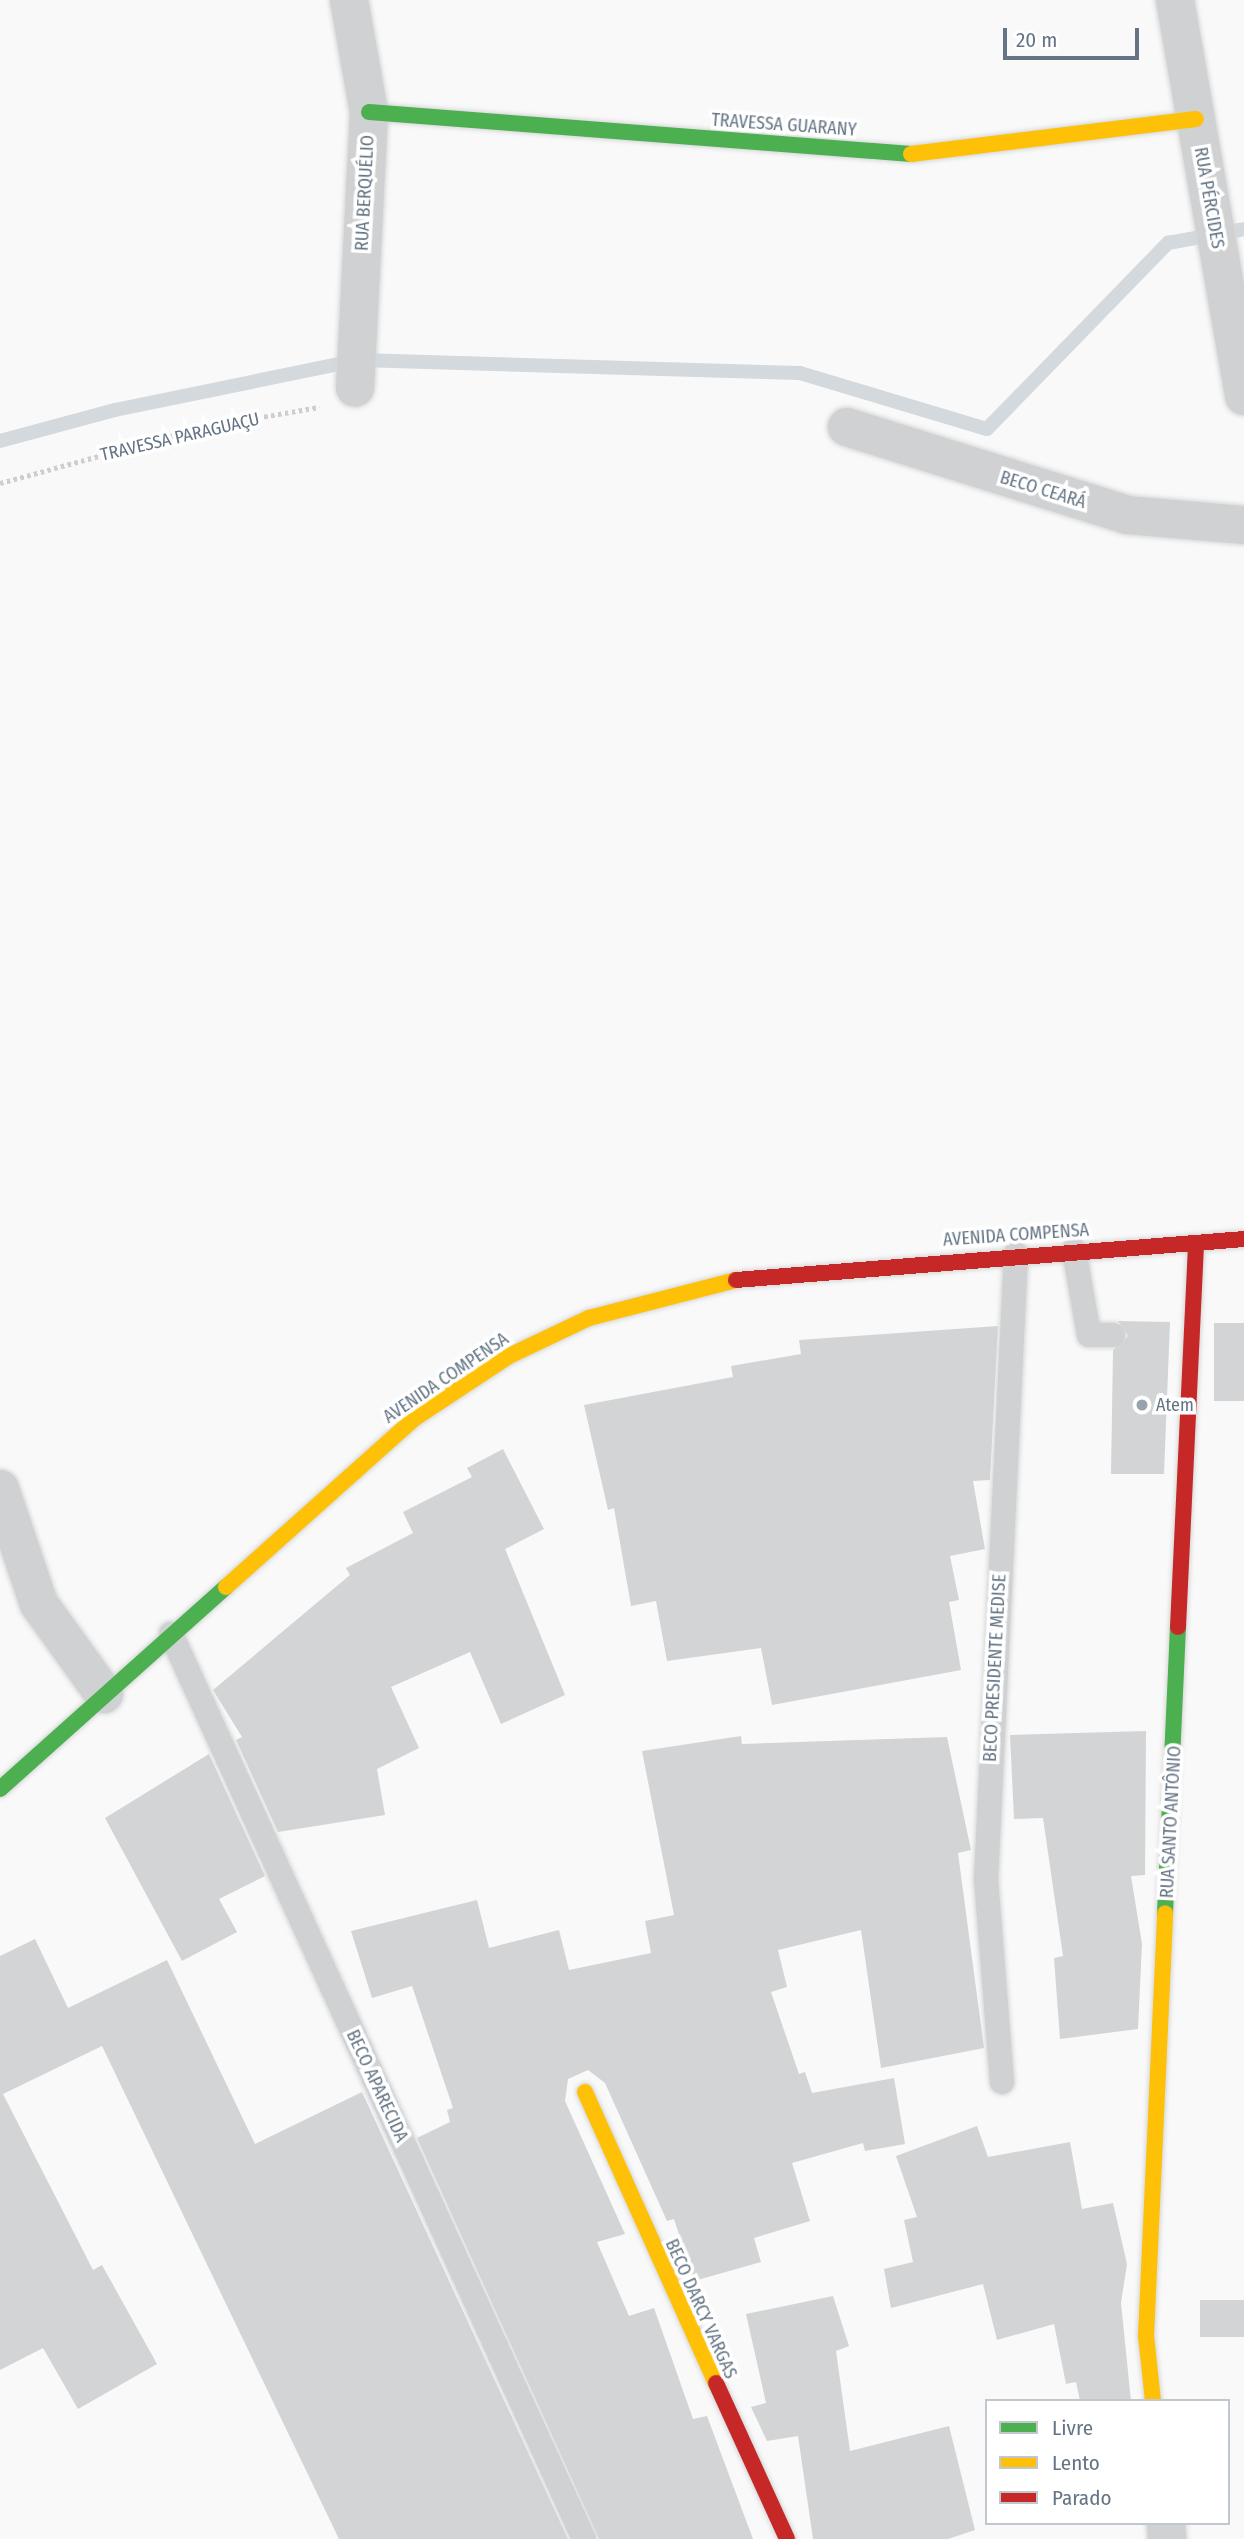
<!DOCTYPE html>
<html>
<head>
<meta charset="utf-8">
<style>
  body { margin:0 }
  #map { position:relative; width:1244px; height:2539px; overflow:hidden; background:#f9f9f9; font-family:"Fira Sans Condensed",sans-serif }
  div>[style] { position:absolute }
  .stream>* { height:14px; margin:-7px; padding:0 7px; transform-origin:7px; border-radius:7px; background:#d3d9dd }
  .building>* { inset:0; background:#d2d4d5; transform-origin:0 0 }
  .path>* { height:4.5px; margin-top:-2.25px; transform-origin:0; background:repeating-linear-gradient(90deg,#cdcecf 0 3.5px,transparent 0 7px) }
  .roads { filter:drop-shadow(0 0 2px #d6d7d8) drop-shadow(0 0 2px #d6d7d8) }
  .lane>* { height:24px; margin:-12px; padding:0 12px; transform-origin:12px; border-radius:12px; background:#cfd1d2 }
  .street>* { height:38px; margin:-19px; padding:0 19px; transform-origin:19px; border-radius:19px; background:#cfd1d2 }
  .fast>* { height:16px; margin:-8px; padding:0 8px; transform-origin:8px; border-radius:8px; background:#4caf50 }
  .slow>* { height:16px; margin:-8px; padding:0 8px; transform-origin:8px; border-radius:8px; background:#ffc107 }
  .jam>* { height:16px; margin:-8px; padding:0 8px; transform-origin:8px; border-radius:8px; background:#c62828 }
  .dots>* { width:19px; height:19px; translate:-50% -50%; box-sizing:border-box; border:4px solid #fff; border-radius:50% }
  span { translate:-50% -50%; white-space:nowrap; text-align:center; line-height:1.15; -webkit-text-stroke:7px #fff; paint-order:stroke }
  .street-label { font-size:18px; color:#647484 }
  .poi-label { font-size:18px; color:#647484 }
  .left { translate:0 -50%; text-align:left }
  .legend { position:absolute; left:985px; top:2399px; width:245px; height:126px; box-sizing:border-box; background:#fff; border:2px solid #c1c7ce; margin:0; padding:9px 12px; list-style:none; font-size:21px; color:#647484 }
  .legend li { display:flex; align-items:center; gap:14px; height:35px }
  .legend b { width:35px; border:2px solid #c1c7ce }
  .scale { position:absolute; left:1003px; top:28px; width:136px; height:32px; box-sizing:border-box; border:4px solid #647484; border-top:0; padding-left:9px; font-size:21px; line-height:24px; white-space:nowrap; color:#647484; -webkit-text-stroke:5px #fff; paint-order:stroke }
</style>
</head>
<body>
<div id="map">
  <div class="stream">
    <i style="left:0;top:441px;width:119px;rotate:-15.1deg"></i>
    <i style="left:115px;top:410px;width:249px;rotate:-11.6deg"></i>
    <i style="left:359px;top:360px;width:441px;rotate:1.7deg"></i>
    <i style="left:800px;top:373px;width:195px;rotate:16.7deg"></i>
    <i style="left:987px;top:429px;width:260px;rotate:-45.8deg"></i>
    <i style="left:1168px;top:243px;width:77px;rotate:-10.4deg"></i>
  </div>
  <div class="building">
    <i style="clip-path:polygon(1118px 1321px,1170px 1322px,1164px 1474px,1111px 1474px,1113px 1350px,1128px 1336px)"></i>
    <i style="left:1214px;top:1323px;width:30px;height:78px"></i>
    <i style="clip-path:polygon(998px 1326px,990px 1480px,973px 1481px,985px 1549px,950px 1556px,959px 1600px,949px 1602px,961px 1670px,772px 1705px,761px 1648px,667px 1661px,656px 1601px,631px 1606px,614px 1508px,608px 1510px,584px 1405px,733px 1377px,731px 1366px,801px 1354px,799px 1340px)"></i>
    <i style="clip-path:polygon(503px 1449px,544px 1529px,505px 1549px,565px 1695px,501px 1724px,470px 1652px,391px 1687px,419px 1748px,377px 1769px,385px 1815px,278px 1832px,236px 1740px,242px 1737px,213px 1690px,350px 1575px,346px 1568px,413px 1533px,403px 1512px,472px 1477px,467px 1468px)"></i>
    <i style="clip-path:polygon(1146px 1731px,1145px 1875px,1131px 1876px,1142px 1944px,1138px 2029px,1060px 2039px,1054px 1958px,1063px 1956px,1043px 1818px,1014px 1819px,1010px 1735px)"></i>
    <i style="clip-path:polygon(741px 1736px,742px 1744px,947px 1737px,971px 1850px,958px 1853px,984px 2048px,881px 2068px,861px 1930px,778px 1950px,787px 1987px,771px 1992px,799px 2074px,805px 2072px,812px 2093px,894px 2078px,905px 2144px,865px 2151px,863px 2143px,792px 2163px,810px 2221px,754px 2238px,761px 2262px,694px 2281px,674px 2219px,667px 2221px,605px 2083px,588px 2070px,568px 2079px,565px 2101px,625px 2234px,597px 2242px,629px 2316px,654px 2308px,693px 2419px,707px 2416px,753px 2539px,599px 2539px,417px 2138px,450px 2122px,447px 2110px,453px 2108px,412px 1986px,372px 1998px,351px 1931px,477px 1900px,489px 1948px,559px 1930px,569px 1970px,651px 1953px,645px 1921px,674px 1915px,642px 1751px)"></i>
    <i style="clip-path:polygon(209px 1754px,265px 1876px,219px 1899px,237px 1932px,182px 1961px,105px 1818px)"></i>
    <i style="clip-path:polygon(35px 1939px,68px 2008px,167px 1960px,255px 2144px,362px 2092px,568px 2539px,339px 2539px,102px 2046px,3px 2094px,93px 2270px,102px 2265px,157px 2364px,78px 2409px,43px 2348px,0 2370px,0 1956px)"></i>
    <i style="clip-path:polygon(977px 2126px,988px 2157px,1070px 2142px,1082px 2209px,1113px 2203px,1127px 2264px,1121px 2303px,1131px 2401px,1080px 2401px,1076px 2382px,1066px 2384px,1054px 2324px,997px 2340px,983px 2284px,891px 2308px,884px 2269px,913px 2262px,904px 2220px,917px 2217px,896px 2156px)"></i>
    <i style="clip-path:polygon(833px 2296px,849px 2346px,836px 2351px,850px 2451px,949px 2426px,975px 2530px,948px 2539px,813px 2539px,798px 2436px,767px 2441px,751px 2407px,766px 2403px,746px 2314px)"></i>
    <i style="left:1244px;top:2300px;width:37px;height:44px;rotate:90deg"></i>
  </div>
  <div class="path">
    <i style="left:0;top:483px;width:217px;rotate:-15.3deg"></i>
    <i style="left:209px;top:426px;width:112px;rotate:-9.8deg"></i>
  </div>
  <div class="roads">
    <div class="lane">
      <i style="left:1074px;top:1250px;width:86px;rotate:80deg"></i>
      <i style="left:1089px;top:1335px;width:24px"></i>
      <i style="left:171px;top:1634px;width:995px;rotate:65.47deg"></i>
      <i style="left:1002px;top:2082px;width:203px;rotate:-94.5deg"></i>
      <i style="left:986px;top:1880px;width:627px;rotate:-87.26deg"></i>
    </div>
    <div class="street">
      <i style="left:349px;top:0;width:114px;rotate:79.9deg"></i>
      <i style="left:369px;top:112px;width:276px;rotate:92.9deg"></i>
      <i style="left:1175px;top:0;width:402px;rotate:80.1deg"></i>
      <i style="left:847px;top:427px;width:294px;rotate:17.4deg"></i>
      <i style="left:1127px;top:515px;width:117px;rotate:4.9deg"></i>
      <i style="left:0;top:1489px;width:121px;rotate:71.3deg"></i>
      <i style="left:39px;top:1604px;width:111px;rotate:54.2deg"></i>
      <i style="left:1166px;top:2523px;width:16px;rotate:86deg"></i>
    </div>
    <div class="fast">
      <i style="left:369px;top:112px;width:544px;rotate:4.43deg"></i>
      <i style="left:0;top:1789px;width:303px;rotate:-41.8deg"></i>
      <i style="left:1165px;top:1913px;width:286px;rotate:-87.4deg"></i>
    </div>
    <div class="slow">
      <i style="left:911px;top:154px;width:287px;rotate:-7deg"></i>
      <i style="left:226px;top:1587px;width:254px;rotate:-41.8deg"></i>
      <i style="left:415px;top:1418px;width:113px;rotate:-33.4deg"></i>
      <i style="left:509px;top:1356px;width:89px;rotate:-25.4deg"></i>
      <i style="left:589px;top:1318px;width:152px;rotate:-14.5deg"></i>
      <i style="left:585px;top:2092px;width:319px;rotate:65.8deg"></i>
      <i style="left:1153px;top:2401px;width:65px;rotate:-96.1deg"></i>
      <i style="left:1146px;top:2336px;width:423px;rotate:-87.4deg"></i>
    </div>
    <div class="jam">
      <i style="left:736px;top:1280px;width:510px;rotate:-4.61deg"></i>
      <i style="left:1178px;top:1627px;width:384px;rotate:-87.3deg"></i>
      <i style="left:716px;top:2383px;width:171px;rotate:65.5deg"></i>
    </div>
  </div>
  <div class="dots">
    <i style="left:1142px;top:1405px;background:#98a3ad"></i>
  </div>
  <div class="street-label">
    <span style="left:784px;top:125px;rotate:4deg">TRAVESSA GUARANY</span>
    <span style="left:365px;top:193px;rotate:-87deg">RUA BERQUÉLIO</span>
    <span style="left:1209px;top:198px;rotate:80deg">RUA PÉRCIDES</span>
    <span style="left:180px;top:437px;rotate:-13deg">TRAVESSA PARAGUAÇU</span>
    <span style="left:1043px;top:490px;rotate:17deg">BECO CEARÁ</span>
    <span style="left:1016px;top:1235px;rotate:-4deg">AVENIDA COMPENSA</span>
    <span style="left:446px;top:1378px;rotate:-34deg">AVENIDA COMPENSA</span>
    <span style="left:995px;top:1668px;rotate:-87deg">BECO PRESIDENTE MEDISE</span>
    <span style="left:1171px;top:1822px;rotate:-87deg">RUA SANTO ANTÔNIO</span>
    <span style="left:377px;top:2086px;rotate:65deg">BECO APARECIDA</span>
    <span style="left:701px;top:2309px;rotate:66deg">BECO DARCY VARGAS</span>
  </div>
  <div class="poi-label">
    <span class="left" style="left:1156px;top:1405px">Atem</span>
  </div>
  <ul class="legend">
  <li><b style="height:9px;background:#4caf50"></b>Livre</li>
  <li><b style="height:9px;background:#ffc107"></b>Lento</li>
  <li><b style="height:9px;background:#c62828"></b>Parado</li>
  </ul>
  <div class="scale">20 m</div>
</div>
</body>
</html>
